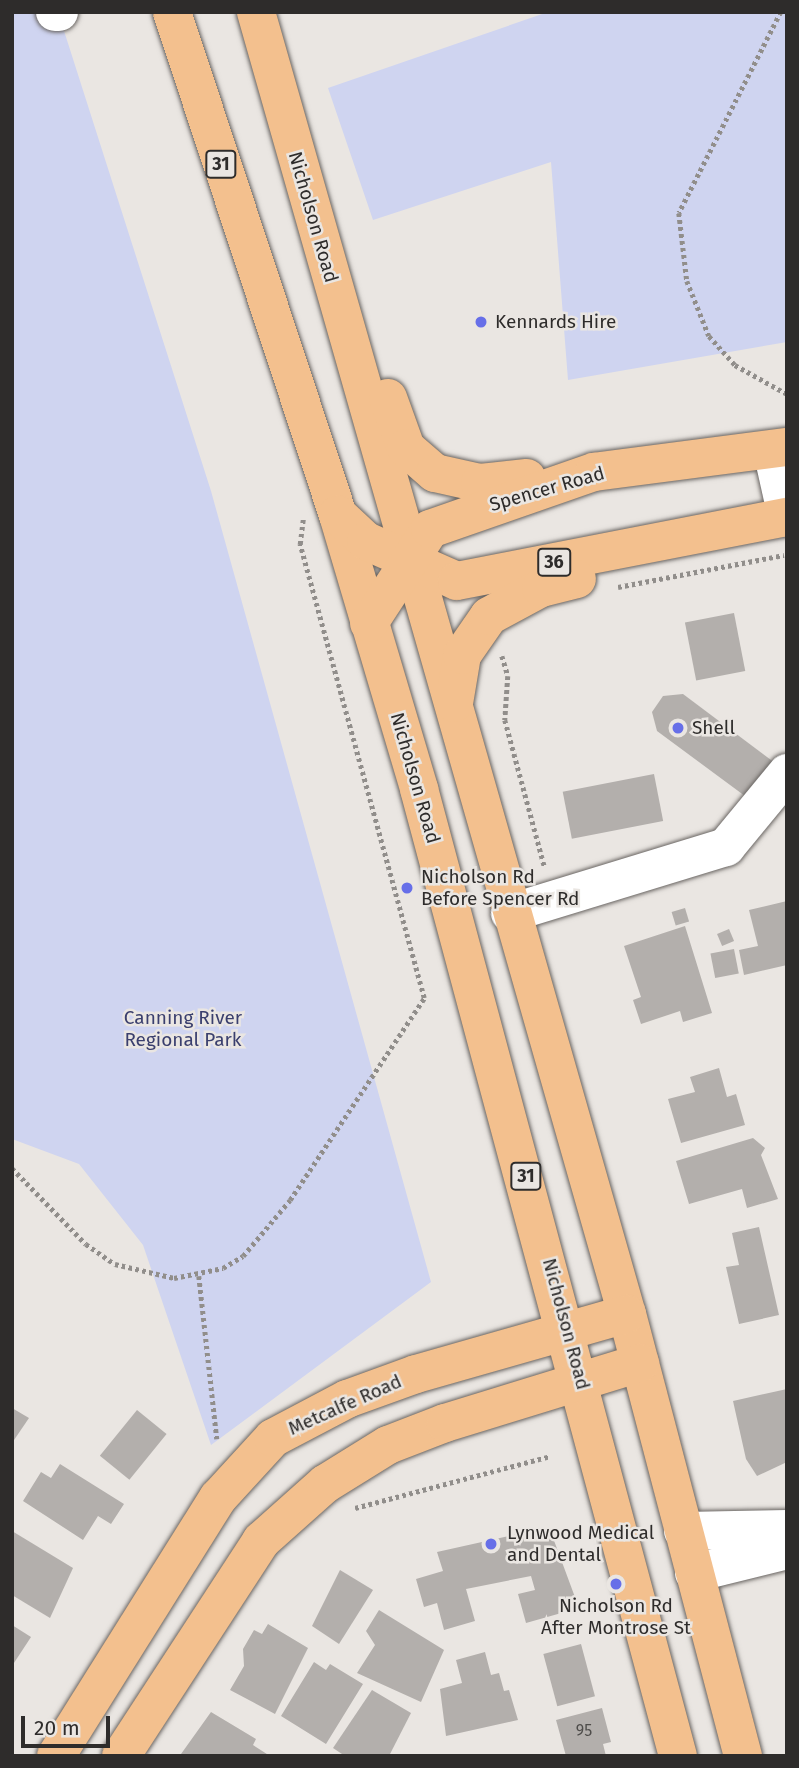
<!DOCTYPE html>
<html>
<head>
<meta charset="utf-8">
<style>
  body { margin:0 }
  #map { position:relative; width:799px; height:1768px; overflow:hidden; background:#eae6e2; font-family:"Fira Sans",sans-serif }
  div>[style] { position:absolute }
  .green>* { inset:0; background:#cfd4f0 }
  .building>* { inset:0; background:#b3afac; transform-origin:0 0 }
  .path>* { height:4.5px; margin-top:-2.25px; transform-origin:0; background:repeating-linear-gradient(90deg,#918e8b 0 3.5px,transparent 0 7px) }
  .roads { filter:drop-shadow(0 0 2px #696562) drop-shadow(0 0 2px #696562) }
  .minor>* { height:38px; margin:-19px; padding:0 19px; transform-origin:19px; border-radius:19px; background:#fff }
  .major>* { height:38px; margin:-19px; padding:0 19px; transform-origin:19px; border-radius:19px; background:#f3c08e }
  .dots>* { width:19px; height:19px; translate:-50% -50%; box-sizing:border-box; border:4px solid #eae6e2; border-radius:50% }
  span { translate:-50% -50%; white-space:nowrap; text-align:center; line-height:1.15; -webkit-text-stroke:5px #eae6e2; paint-order:stroke }
  .number-label { font-size:16px; color:#4f4d4b }
  .number-label span { -webkit-text-stroke-width:0 }
  .shield-label span { padding:2px 5px; background:#eae6e2; border:2px solid; border-radius:5px; -webkit-text-stroke-width:0 }
  .shield-label { font-size:18px; color:#2e2c2b; font-weight:700 }
  .street-label { font-size:19px; color:#2e2c2b }
  .poi-label { font-size:19px; color:#2e2c2b }
  .left { translate:0 -50%; text-align:left }
  .park-label { font-size:19px; color:#3a3f6e }
  .frame { position:absolute; inset:0; border:14px solid #2e2c2b; pointer-events:none }
  .scale { position:absolute; left:21px; top:1716px; width:89px; height:32px; box-sizing:border-box; border:4px solid #2e2c2b; border-top:0; padding-left:9px; font-size:21px; line-height:24px; white-space:nowrap; color:#2e2c2b; -webkit-text-stroke:5px #eae6e2; paint-order:stroke }
</style>
</head>
<body>
<div id="map">
  <div class="green">
    <i style="clip-path:polygon(12px 12px,58px 12px,211px 491px,431px 1282px,211px 1445px,143px 1245px,79px 1164px,12px 1139px)"></i>
    <i style="clip-path:polygon(548px 12px,787px 12px,787px 342px,568px 380px,551px 162px,373px 220px,328px 88px)"></i>
  </div>
  <div class="building">
    <i style="left:734px;top:613px;width:59px;height:50px;rotate:79deg"></i>
    <i style="clip-path:polygon(683px 694px,775px 763px,749px 799px,657px 731px,652px 712px,663px 696px)"></i>
    <i style="left:654px;top:774px;width:48px;height:93px;rotate:79deg"></i>
    <i style="clip-path:polygon(787px 901px,787px 965px,744px 975px,739px 950px,758px 946px,749px 910px)"></i>
    <i style="left:685px;top:908px;width:14px;height:14px;rotate:73deg"></i>
    <i style="clip-path:polygon(685px 926px,712px 1013px,683px 1022px,680px 1011px,641px 1024px,633px 1000px,641px 997px,624px 946px)"></i>
    <i style="left:729px;top:929px;width:13px;height:13px;rotate:67deg"></i>
    <i style="left:734px;top:949px;width:25px;height:24px;rotate:79deg"></i>
    <i style="clip-path:polygon(719px 1068px,727px 1097px,736px 1094px,745px 1125px,681px 1143px,668px 1099px,695px 1092px,690px 1077px)"></i>
    <i style="clip-path:polygon(753px 1138px,765px 1148px,761px 1155px,778px 1199px,747px 1208px,742px 1189px,689px 1204px,676px 1161px)"></i>
    <i style="clip-path:polygon(759px 1227px,779px 1315px,739px 1324px,726px 1267px,739px 1265px,732px 1233px)"></i>
    <i style="clip-path:polygon(787px 1389px,787px 1462px,757px 1476px,746px 1459px,733px 1401px)"></i>
    <i style="clip-path:polygon(12px 1408px,29px 1418px,12px 1443px)"></i>
    <i style="left:137px;top:1410px;width:38px;height:59px;rotate:39deg"></i>
    <i style="clip-path:polygon(60px 1464px,124px 1504px,111px 1524px,98px 1516px,83px 1540px,23px 1501px,41px 1472px,51px 1478px)"></i>
    <i style="clip-path:polygon(549px 1527px,579px 1608px,526px 1623px,518px 1594px,535px 1590px,531px 1576px,466px 1589px,475px 1621px,444px 1630px,437px 1603px,424px 1607px,416px 1579px,443px 1571px,437px 1552px)"></i>
    <i style="clip-path:polygon(12px 1531px,73px 1568px,50px 1618px,12px 1595px)"></i>
    <i style="clip-path:polygon(340px 1570px,373px 1590px,339px 1644px,312px 1626px)"></i>
    <i style="clip-path:polygon(379px 1610px,444px 1650px,421px 1702px,357px 1673px,375px 1645px,366px 1631px)"></i>
    <i style="clip-path:polygon(268px 1624px,308px 1648px,275px 1714px,230px 1690px,244px 1666px,243px 1649px,254px 1630px,262px 1634px)"></i>
    <i style="clip-path:polygon(12px 1625px,31px 1637px,12px 1666px)"></i>
    <i style="left:581px;top:1644px;width:54px;height:39px;rotate:75deg"></i>
    <i style="clip-path:polygon(485px 1652px,491px 1675px,499px 1673px,504px 1691px,509px 1690px,518px 1720px,446px 1736px,440px 1689px,462px 1683px,456px 1660px)"></i>
    <i style="clip-path:polygon(314px 1662px,326px 1670px,330px 1664px,363px 1684px,326px 1744px,281px 1716px)"></i>
    <i style="clip-path:polygon(372px 1690px,411px 1713px,389px 1756px,345px 1756px,333px 1748px)"></i>
    <i style="clip-path:polygon(602px 1708px,611px 1742px,603px 1744px,606px 1756px,566px 1756px,556px 1720px)"></i>
    <i style="clip-path:polygon(211px 1712px,256px 1739px,253px 1745px,270px 1756px,181px 1754px)"></i>
  </div>
  <div class="path">
    <i style="left:781px;top:12px;width:225px;rotate:116.9deg"></i>
    <i style="left:679px;top:213px;width:68px;rotate:83.3deg"></i>
    <i style="left:687px;top:281px;width:59px;rotate:68.2deg"></i>
    <i style="left:709px;top:336px;width:39px;rotate:48deg"></i>
    <i style="left:735px;top:365px;width:60px;rotate:29.1deg"></i>
    <i style="left:618px;top:587px;width:169px;rotate:-10.9deg"></i>
    <i style="left:502px;top:656px;width:21px;rotate:73deg"></i>
    <i style="left:508px;top:676px;width:44px;rotate:93.9deg"></i>
    <i style="left:505px;top:720px;width:153px;rotate:74.9deg"></i>
    <i style="left:12px;top:1168px;width:106px;rotate:45.8deg"></i>
    <i style="left:86px;top:1244px;width:35px;rotate:35deg"></i>
    <i style="left:115px;top:1264px;width:61px;rotate:13.3deg"></i>
    <i style="left:174px;top:1278px;width:50px;rotate:-11.5deg"></i>
    <i style="left:223px;top:1268px;width:23px;rotate:-31deg"></i>
    <i style="left:243px;top:1256px;width:73px;rotate:-50deg"></i>
    <i style="left:290px;top:1200px;width:242px;rotate:-56.4deg"></i>
    <i style="left:424px;top:998px;width:471px;rotate:-105.3deg"></i>
    <i style="left:300px;top:544px;width:25px;rotate:-83deg"></i>
    <i style="left:199px;top:1276px;width:164px;rotate:83.7deg"></i>
    <i style="left:355px;top:1508px;width:202px;rotate:-14.9deg"></i>
  </div>
  <div class="roads">
    <div class="minor">
      <i style="left:55px;top:12px;width:4px"></i>
      <i style="left:772px;top:450px;width:69px;rotate:77.4deg"></i>
      <i style="left:510px;top:913px;width:226px;rotate:-17deg"></i>
      <i style="left:726px;top:847px;width:96px;rotate:-50.5deg"></i>
      <i style="left:683px;top:1531px;width:104px;rotate:-1.1deg"></i>
      <i style="left:694px;top:1573px;width:96px;rotate:-13.9deg"></i>
    </div>
    <div class="major">
      <i style="left:172px;top:12px;width:530px;rotate:71.74deg"></i>
      <i style="left:338px;top:515px;width:286px;rotate:73.5deg"></i>
      <i style="left:419px;top:789px;width:1001px;rotate:75.01deg"></i>
      <i style="left:256px;top:12px;width:1354px;rotate:74.1deg"></i>
      <i style="left:627px;top:1314px;width:457px;rotate:75.3deg"></i>
      <i style="left:388px;top:398px;width:53px;rotate:70.2deg"></i>
      <i style="left:406px;top:448px;width:38px;rotate:41deg"></i>
      <i style="left:435px;top:473px;width:46px;rotate:12.5deg"></i>
      <i style="left:480px;top:483px;width:47px;rotate:-6.1deg"></i>
      <i style="left:338px;top:515px;width:38px;rotate:43deg"></i>
      <i style="left:366px;top:541px;width:99px;rotate:23.7deg"></i>
      <i style="left:457px;top:581px;width:336px;rotate:-11deg"></i>
      <i style="left:369px;top:623px;width:112px;rotate:-57deg"></i>
      <i style="left:430px;top:529px;width:174px;rotate:-19.2deg"></i>
      <i style="left:594px;top:472px;width:195px;rotate:-7.4deg"></i>
      <i style="left:454px;top:703px;width:49px;rotate:-80.5deg"></i>
      <i style="left:462px;top:655px;width:47px;rotate:-55.3deg"></i>
      <i style="left:489px;top:616px;width:59px;rotate:-28.3deg"></i>
      <i style="left:541px;top:588px;width:37px;rotate:-14deg"></i>
      <i style="left:56px;top:1756px;width:305px;rotate:-57.9deg"></i>
      <i style="left:218px;top:1498px;width:81px;rotate:-47.5deg"></i>
      <i style="left:273px;top:1438px;width:84px;rotate:-27.8deg"></i>
      <i style="left:347px;top:1399px;width:73px;rotate:-19.9deg"></i>
      <i style="left:416px;top:1374px;width:219px;rotate:-15.9deg"></i>
      <i style="left:121px;top:1756px;width:257px;rotate:-56.9deg"></i>
      <i style="left:261px;top:1541px;width:86px;rotate:-41.7deg"></i>
      <i style="left:325px;top:1484px;width:74px;rotate:-31.8deg"></i>
      <i style="left:388px;top:1445px;width:61px;rotate:-21.1deg"></i>
      <i style="left:445px;top:1423px;width:204px;rotate:-17.1deg"></i>
    </div>
  </div>
  <div class="dots">
    <i style="left:481px;top:322px;background:#676fe8"></i>
    <i style="left:678px;top:728px;background:#676fe8"></i>
    <i style="left:407px;top:888px;background:#676fe8"></i>
    <i style="left:491px;top:1544px;background:#676fe8"></i>
    <i style="left:616px;top:1584px;background:#676fe8"></i>
  </div>
  <div class="number-label">
    <span style="left:584px;top:1731px">95</span>
  </div>
  <div class="shield-label">
    <span style="left:221px;top:164px">31</span>
    <span style="left:554px;top:562px">36</span>
    <span style="left:526px;top:1176px">31</span>
  </div>
  <div class="street-label">
    <span style="left:313px;top:217px;rotate:74deg">Nicholson Road</span>
    <span style="left:547px;top:489px;rotate:-16deg">Spencer Road</span>
    <span style="left:415px;top:778px;rotate:74deg">Nicholson Road</span>
    <span style="left:566px;top:1324px;rotate:75deg">Nicholson Road</span>
    <span style="left:345px;top:1405px;rotate:-24deg">Metcalfe Road</span>
  </div>
  <div class="poi-label">
    <span class="left" style="left:495px;top:322px">Kennards Hire</span>
    <span class="left" style="left:692px;top:728px">Shell</span>
    <span class="left" style="left:421px;top:888px">Nicholson Rd<br>Before Spencer Rd</span>
    <span class="left" style="left:507px;top:1544px">Lynwood Medical<br>and Dental</span>
    <span style="left:616px;top:1617px">Nicholson Rd<br>After Montrose St</span>
  </div>
  <div class="park-label">
    <span style="left:183px;top:1029px">Canning River<br>Regional Park</span>
  </div>
  <div class="frame"></div>
  <div class="scale">20 m</div>
</div>
</body>
</html>
